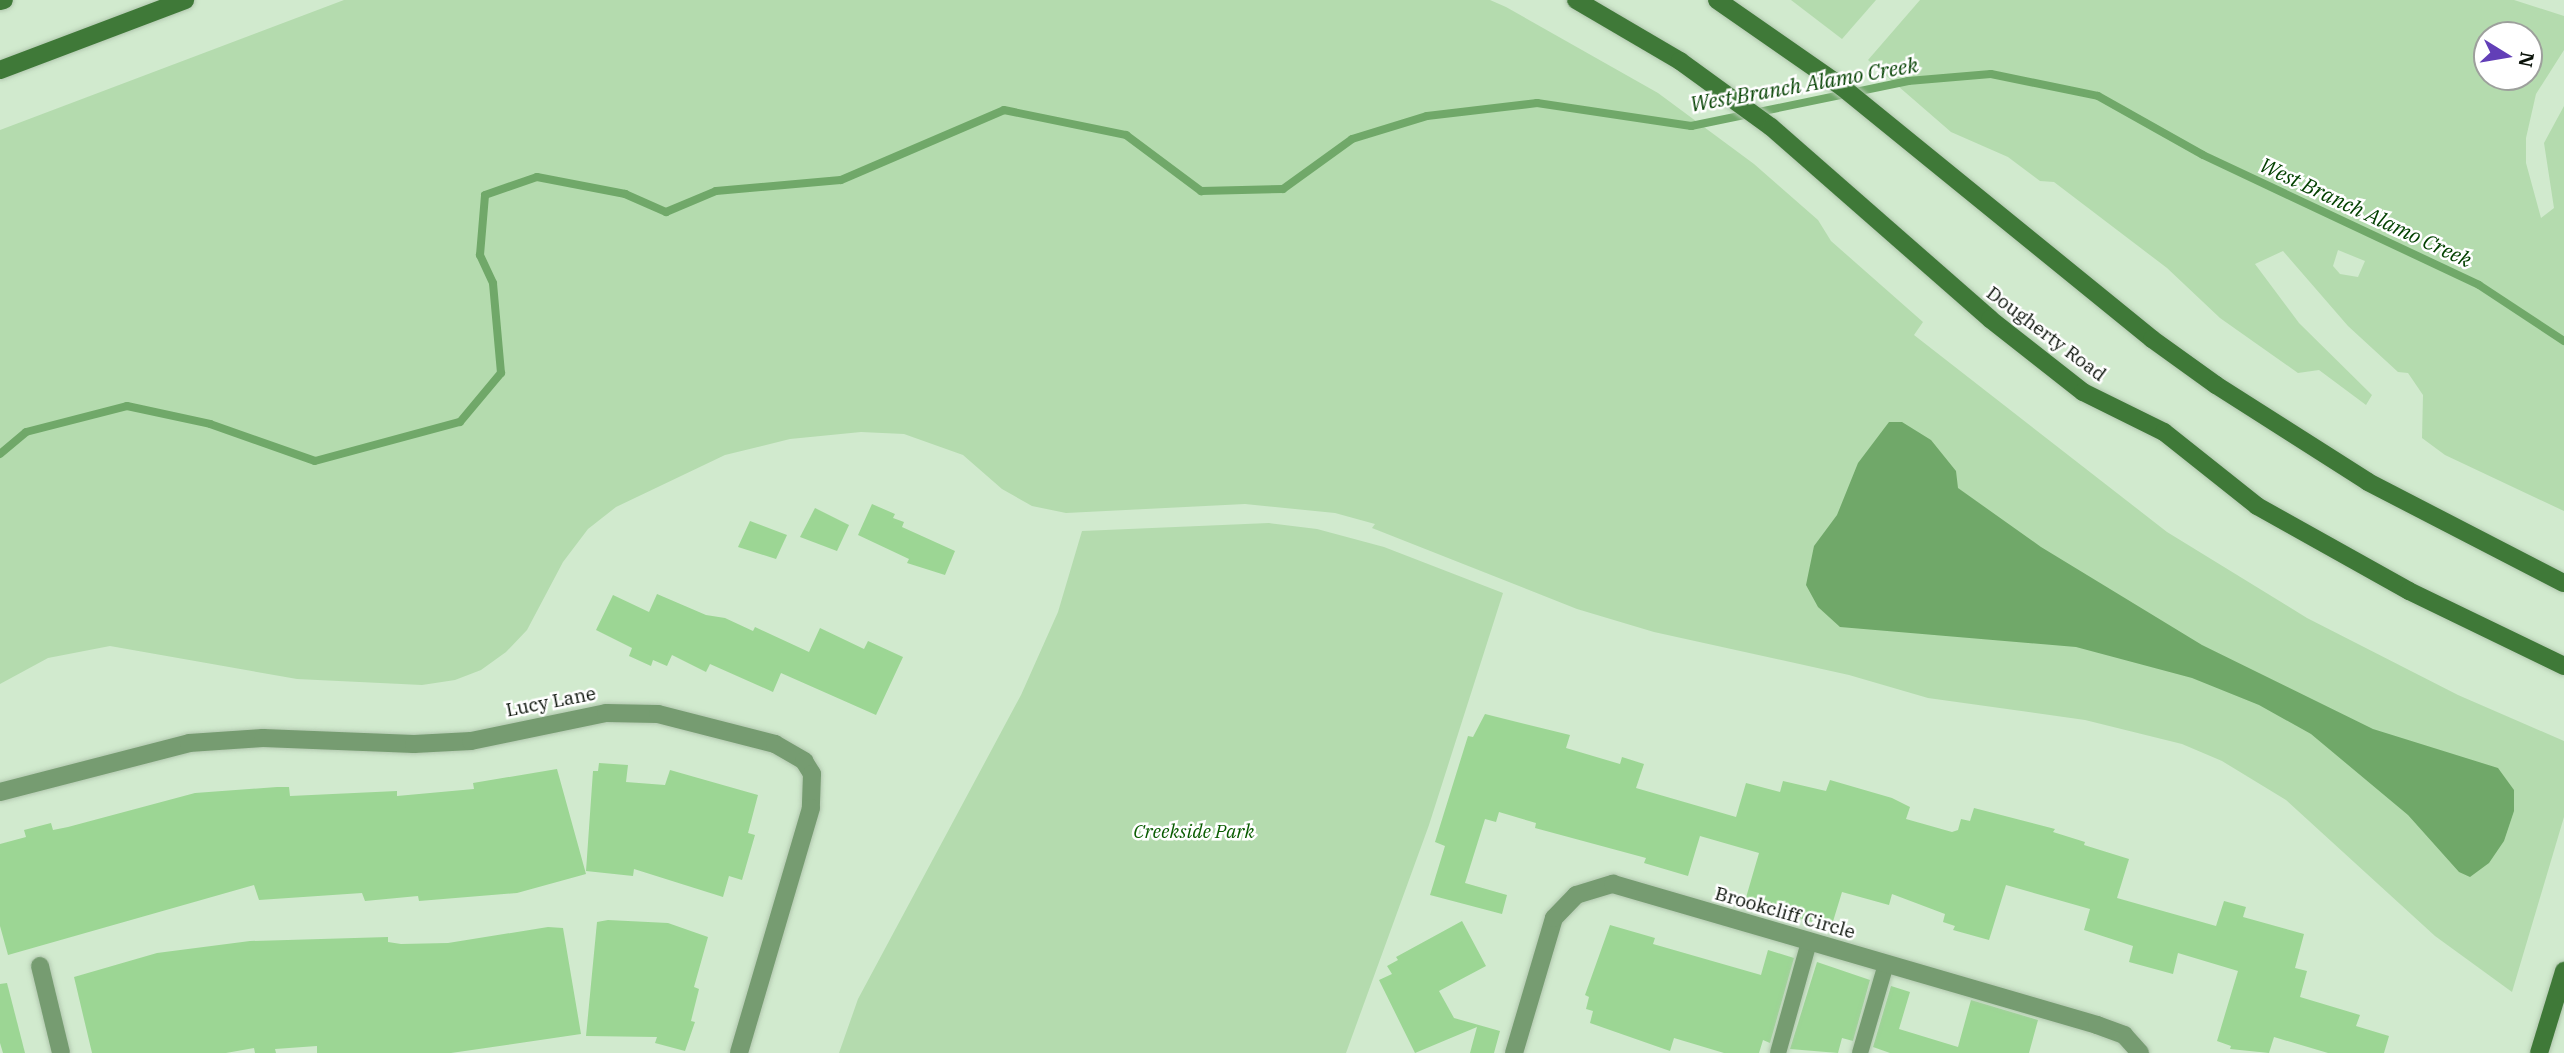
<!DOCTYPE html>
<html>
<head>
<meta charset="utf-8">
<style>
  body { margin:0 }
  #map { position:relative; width:2564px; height:1053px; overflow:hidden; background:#d1eace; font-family:"IBM Plex Serif",serif }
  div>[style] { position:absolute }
  .green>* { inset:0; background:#b4dbae }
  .water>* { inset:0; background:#70a869 }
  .stream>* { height:8px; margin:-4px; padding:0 4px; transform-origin:4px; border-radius:4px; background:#70a869 }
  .building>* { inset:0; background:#9cd694 }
  .roads { filter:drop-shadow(0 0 2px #b1c7ae) drop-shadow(0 0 2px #b1c7ae) }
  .service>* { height:16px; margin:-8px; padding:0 8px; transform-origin:8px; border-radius:8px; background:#769c71 }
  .minor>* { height:18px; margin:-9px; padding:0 9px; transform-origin:9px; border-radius:9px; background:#769c71 }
  .secondary>* { height:18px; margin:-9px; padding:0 9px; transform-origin:9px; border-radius:9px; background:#3f7938 }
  span { translate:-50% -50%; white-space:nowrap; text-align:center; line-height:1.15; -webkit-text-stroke:5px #fff; paint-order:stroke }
  .street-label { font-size:19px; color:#091108 }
  .park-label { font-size:19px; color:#095c00; font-style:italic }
  .water-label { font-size:21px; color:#034100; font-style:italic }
  .north { position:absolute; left:2473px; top:21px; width:70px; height:70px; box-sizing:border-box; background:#fff; border:2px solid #9da09c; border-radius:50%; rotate:101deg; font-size:19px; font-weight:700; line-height:28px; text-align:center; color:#091108 }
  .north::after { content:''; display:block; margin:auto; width:24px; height:32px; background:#623fb7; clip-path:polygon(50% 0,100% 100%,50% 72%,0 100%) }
</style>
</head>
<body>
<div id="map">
  <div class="green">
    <i style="clip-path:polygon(344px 0,1490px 0,1506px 7px,1658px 93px,1754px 164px,1818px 220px,1831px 241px,1923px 322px,1914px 335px,2167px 532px,2307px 618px,2458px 695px,2564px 741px,2564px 817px,2512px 992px,2435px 936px,2286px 800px,2222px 761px,2182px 744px,2085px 720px,1928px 698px,1849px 675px,1654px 632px,1577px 609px,1372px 528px,1375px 524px,1335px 513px,1245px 504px,1066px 513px,1032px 506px,1002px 489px,963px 455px,904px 434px,861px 432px,790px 439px,725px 455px,616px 507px,588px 529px,563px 562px,527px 630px,506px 652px,481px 670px,455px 680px,422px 685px,297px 679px,110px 646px,48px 658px,0 684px,0 130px)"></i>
    <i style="clip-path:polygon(1791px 0,1876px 0,1842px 39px)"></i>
    <i style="clip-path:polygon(evenodd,1920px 0,2514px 0,2564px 16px,2564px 50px,2536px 94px,2526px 138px,2526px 163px,2541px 218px,2554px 208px,2544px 143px,2564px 106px,2564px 511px,2445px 455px,2422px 438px,2423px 395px,2408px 373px,2398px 372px,2348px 326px,2283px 251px,2255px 264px,2299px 323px,2372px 395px,2366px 405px,2319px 370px,2298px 373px,2220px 318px,2167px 268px,2054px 182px,2040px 181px,2008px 157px,1951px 132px,1868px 60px,1920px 0,2529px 35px,2529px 77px,2487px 77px,2487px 35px,2529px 35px,1920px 0,2338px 250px,2365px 261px,2358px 277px,2340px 274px,2333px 266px,2338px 250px)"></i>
    <i style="clip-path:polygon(1269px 523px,1317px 529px,1384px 547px,1503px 593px,1429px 825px,1346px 1053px,839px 1053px,858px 999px,1021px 695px,1058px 612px,1082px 531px)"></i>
  </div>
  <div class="water">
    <i style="clip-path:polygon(1889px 422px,1902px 422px,1931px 440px,1956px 471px,1958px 488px,2041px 547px,2202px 645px,2373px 729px,2498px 768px,2514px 790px,2514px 811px,2504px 841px,2489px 863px,2470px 877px,2459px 872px,2408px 815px,2311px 734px,2259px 705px,2192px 678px,2076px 647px,1840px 627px,1818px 607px,1806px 585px,1814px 546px,1837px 515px,1858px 463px)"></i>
  </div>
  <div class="stream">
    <i style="left:0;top:454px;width:34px;rotate:-40deg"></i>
    <i style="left:26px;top:432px;width:104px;rotate:-14.4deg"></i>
    <i style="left:127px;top:406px;width:85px;rotate:12.2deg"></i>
    <i style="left:210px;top:424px;width:111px;rotate:19.4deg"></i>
    <i style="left:315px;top:461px;width:150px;rotate:-15.1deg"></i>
    <i style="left:460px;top:422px;width:64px;rotate:-50.1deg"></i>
    <i style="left:501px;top:373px;width:90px;rotate:-95.1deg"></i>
    <i style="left:493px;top:283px;width:31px;rotate:-115deg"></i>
    <i style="left:480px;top:255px;width:60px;rotate:-85.2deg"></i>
    <i style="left:485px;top:195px;width:55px;rotate:-19.1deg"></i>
    <i style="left:537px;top:177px;width:90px;rotate:10.9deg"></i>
    <i style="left:625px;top:194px;width:45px;rotate:23.7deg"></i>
    <i style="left:666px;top:212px;width:54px;rotate:-22.8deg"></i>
    <i style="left:716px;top:191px;width:125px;rotate:-5deg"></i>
    <i style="left:841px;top:180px;width:177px;rotate:-23.2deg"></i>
    <i style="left:1004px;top:110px;width:125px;rotate:11.6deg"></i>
    <i style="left:1126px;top:135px;width:94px;rotate:36.7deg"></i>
    <i style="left:1201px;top:191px;width:82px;rotate:-1.4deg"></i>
    <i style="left:1283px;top:189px;width:85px;rotate:-35.9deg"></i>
    <i style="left:1352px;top:139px;width:78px;rotate:-17deg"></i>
    <i style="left:1427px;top:116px;width:111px;rotate:-6.7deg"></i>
    <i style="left:1537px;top:103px;width:156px;rotate:8.5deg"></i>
    <i style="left:1691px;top:126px;width:222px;rotate:-11.7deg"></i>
    <i style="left:1908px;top:81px;width:83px;rotate:-4.8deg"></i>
    <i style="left:1991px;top:74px;width:109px;rotate:11.6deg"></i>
    <i style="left:2098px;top:96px;width:120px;rotate:29.3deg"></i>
    <i style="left:2203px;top:155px;width:305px;rotate:25.2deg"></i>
    <i style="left:2479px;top:285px;width:102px;rotate:33.4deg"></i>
  </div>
  <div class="building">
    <i style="clip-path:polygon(872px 504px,895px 514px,893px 518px,904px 522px,902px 527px,955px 551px,945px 575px,907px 563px,909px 559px,858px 535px)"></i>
    <i style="clip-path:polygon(815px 508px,849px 525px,837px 551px,800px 537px)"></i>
    <i style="clip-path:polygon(750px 521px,787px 535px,776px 559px,738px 547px)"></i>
    <i style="clip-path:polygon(657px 594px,706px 615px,725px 618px,753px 631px,755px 627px,809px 652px,820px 628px,864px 649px,868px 641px,903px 657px,876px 715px,781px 673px,773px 692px,710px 664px,706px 672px,672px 655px,667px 666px,653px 660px,651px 666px,629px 656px,632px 648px,596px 630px,613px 595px,649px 612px)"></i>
    <i style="clip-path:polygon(1485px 714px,1570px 735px,1566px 748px,1620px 764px,1622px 757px,1644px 764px,1636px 788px,1736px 817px,1746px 783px,1780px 792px,1783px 781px,1826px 791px,1830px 780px,1892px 798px,1910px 807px,1906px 819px,1952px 832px,1958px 830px,1961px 819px,1970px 821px,1974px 808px,2055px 829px,2053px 832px,2085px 842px,2084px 845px,2129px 859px,2117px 898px,2216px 926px,2224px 901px,2246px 907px,2243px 917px,2304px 934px,2295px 968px,2307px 971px,2300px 997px,2360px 1015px,2356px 1026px,2389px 1036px,2384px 1053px,2328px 1053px,2274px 1037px,2269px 1053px,2230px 1049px,2231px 1046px,2217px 1041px,2238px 971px,2178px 953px,2173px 974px,2129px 962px,2133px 946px,2084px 930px,2090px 909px,2006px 885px,1989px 940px,1953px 930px,1955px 926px,1943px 922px,1945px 914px,1892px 894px,1889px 905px,1842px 892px,1831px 928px,1745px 901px,1759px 853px,1700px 836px,1688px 876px,1644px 863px,1646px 858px,1535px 828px,1536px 823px,1499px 812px,1496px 822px,1485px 819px,1465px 883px,1507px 895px,1502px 914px,1430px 895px,1445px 846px,1435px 842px,1468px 736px,1473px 737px)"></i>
    <i style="clip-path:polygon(599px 763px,628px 765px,626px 782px,665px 785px,670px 770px,758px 795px,748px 833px,755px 835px,742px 880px,729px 876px,723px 897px,634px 869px,633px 876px,586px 871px,593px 771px,598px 771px)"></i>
    <i style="clip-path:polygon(557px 769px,586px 874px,517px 893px,419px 901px,418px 896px,365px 901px,362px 893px,259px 900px,254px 885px,8px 955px,0 926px,0 844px,26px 837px,24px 830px,51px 823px,53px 830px,68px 827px,195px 793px,277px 787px,289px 787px,290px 796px,397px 791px,397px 796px,474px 789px,473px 783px)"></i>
    <i style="clip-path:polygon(608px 920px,668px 923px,708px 937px,694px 987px,699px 989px,691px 1021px,695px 1022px,685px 1051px,655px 1043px,657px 1037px,586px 1036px,597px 922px)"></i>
    <i style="clip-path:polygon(1462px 921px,1486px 966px,1439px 991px,1454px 1018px,1500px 1031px,1494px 1053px,1470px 1053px,1477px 1027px,1415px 1053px,1379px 980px,1392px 974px,1387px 966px,1398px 960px,1396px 957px)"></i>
    <i style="clip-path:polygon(1610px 925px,1655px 938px,1653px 944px,1761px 975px,1768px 950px,1794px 958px,1770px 1043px,1763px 1040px,1759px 1053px,1724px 1053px,1674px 1038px,1670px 1051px,1590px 1023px,1593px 1011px,1586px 1009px,1589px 997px,1585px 995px)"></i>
    <i style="clip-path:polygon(548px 927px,563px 928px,581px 1034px,451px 1053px,317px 1053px,317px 1046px,275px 1049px,276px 1053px,255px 1053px,254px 1048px,226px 1053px,92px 1053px,74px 977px,157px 953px,250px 941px,388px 937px,388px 942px,401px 944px,448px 943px)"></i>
    <i style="clip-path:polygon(1817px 962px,1870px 980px,1853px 1041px,1842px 1038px,1838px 1053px,1790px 1049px)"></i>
    <i style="clip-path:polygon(7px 983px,25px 1053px,3px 1053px,0 1043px,0 984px)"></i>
    <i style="clip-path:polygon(1891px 986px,1910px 992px,1899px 1029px,1958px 1047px,1971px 1000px,2038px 1020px,2029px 1053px,1890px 1053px,1873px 1047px)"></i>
  </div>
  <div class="roads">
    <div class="service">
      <i style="left:1778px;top:1053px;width:115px;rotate:-74.4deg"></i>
      <i style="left:1860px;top:1053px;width:93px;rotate:-73.7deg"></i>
    </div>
    <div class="minor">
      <i style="left:0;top:792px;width:195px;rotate:-14.5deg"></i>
      <i style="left:189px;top:743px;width:74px;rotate:-3.9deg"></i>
      <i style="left:263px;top:738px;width:151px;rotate:2.3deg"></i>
      <i style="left:414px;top:744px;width:57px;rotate:-3deg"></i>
      <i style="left:471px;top:741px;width:138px;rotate:-11.7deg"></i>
      <i style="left:606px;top:713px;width:52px;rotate:1.1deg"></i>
      <i style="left:658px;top:714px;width:121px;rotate:14.4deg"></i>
      <i style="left:775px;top:744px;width:34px;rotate:30deg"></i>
      <i style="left:804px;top:761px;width:15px;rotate:58deg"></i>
      <i style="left:812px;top:774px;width:34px;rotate:92deg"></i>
      <i style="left:811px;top:808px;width:255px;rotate:106.4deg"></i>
      <i style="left:40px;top:966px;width:89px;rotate:76.4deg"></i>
      <i style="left:1514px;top:1053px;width:141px;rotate:-73.5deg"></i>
      <i style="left:1554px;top:918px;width:32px;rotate:-46deg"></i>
      <i style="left:1576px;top:895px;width:39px;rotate:-17deg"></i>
      <i style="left:1613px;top:884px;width:504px;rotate:16.24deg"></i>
      <i style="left:2097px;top:1025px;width:29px;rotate:20deg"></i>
      <i style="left:2124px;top:1035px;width:24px;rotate:48deg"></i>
    </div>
    <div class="secondary">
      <i style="left:1576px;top:0;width:121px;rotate:30.4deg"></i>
      <i style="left:1680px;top:61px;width:112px;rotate:36deg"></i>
      <i style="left:1771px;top:127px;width:291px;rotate:41.2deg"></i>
      <i style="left:1990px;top:319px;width:118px;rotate:38.1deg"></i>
      <i style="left:2083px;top:392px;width:90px;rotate:26.3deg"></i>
      <i style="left:2164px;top:432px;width:119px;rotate:38.5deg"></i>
      <i style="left:2257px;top:506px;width:174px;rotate:29.2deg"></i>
      <i style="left:2409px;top:591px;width:172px;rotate:25.8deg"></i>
      <i style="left:1717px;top:0;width:152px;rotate:34.8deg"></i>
      <i style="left:1842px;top:87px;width:400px;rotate:39.1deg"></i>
      <i style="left:2152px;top:339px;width:79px;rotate:35.7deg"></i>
      <i style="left:2216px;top:385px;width:180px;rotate:32.5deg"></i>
      <i style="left:2368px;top:482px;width:220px;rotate:27.3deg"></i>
      <i style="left:0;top:1px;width:4px;rotate:-14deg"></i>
      <i style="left:0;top:70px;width:198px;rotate:-20.7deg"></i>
      <i style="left:2539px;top:1053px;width:86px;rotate:-73deg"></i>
    </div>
  </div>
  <div class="street-label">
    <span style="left:2046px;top:334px;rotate:37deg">Dougherty Road</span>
    <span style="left:551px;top:702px;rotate:-11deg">Lucy Lane</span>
    <span style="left:1785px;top:913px;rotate:16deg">Brookcliff Circle</span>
  </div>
  <div class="park-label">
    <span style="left:1194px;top:832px">Creekside Park</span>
  </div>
  <div class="water-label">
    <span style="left:1804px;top:84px;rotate:-10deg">West Branch Alamo Creek</span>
    <span style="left:2366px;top:212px;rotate:25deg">West Branch Alamo Creek</span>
  </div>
  <div class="north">N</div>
</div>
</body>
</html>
